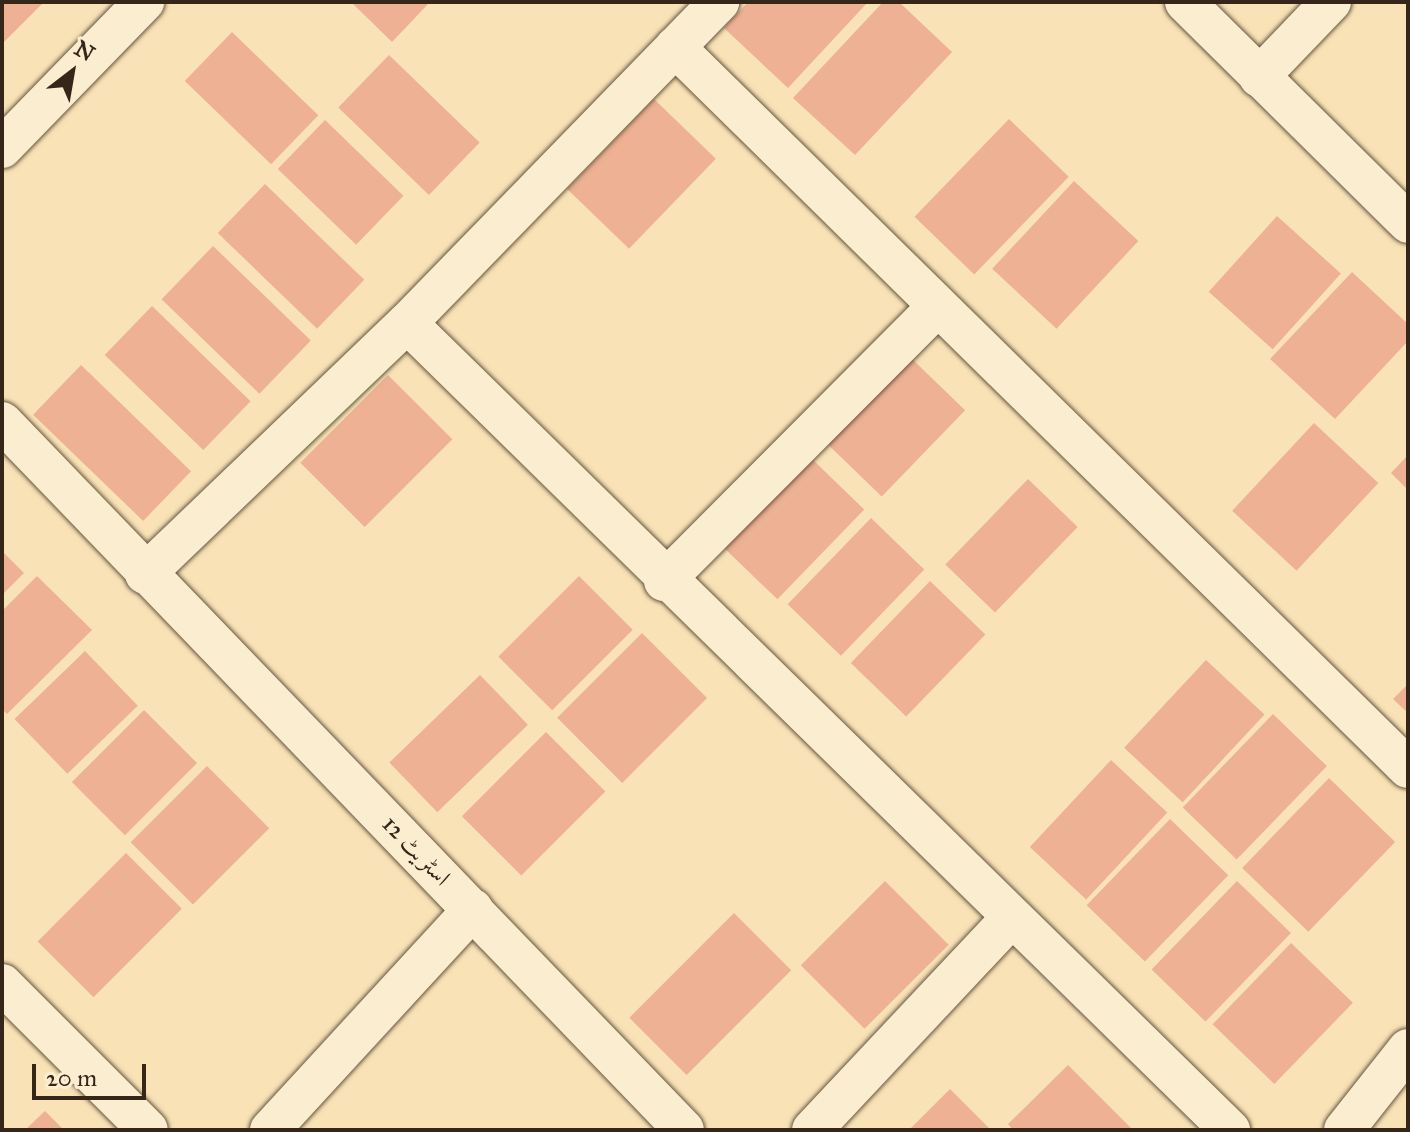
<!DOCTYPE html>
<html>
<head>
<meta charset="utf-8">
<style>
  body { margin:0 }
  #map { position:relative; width:1410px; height:1132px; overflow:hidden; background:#f9e3b6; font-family:"IM FELL Great Primer",Amiri,serif }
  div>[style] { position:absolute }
  .building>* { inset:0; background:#eeb193; transform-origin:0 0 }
  .roads { filter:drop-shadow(0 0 2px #675541) drop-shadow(0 0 2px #675541) }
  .minor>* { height:40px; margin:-20px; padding:0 20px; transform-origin:20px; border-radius:20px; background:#fbedd0 }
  span { translate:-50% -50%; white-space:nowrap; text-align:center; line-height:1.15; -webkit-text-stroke:8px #fbedd0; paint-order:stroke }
  .street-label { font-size:24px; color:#36261a }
  .frame { position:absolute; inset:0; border:4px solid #36261a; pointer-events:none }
  .north { position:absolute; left:32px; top:32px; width:80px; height:80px; -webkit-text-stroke:6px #fbedd0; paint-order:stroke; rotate:31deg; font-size:22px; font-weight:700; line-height:32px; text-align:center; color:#36261a }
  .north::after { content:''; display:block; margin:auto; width:28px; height:36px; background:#36261a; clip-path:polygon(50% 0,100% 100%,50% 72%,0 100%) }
  .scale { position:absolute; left:32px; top:1064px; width:114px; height:36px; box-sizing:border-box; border:4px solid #36261a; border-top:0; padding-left:10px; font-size:24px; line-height:28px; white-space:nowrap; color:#36261a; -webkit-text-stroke:6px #fbedd0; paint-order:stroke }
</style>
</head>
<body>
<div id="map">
  <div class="building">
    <i style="clip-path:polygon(2px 2px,44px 2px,2px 44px)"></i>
    <i style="clip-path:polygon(351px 2px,430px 2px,392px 42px)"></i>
    <i style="clip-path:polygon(748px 2px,868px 2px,788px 88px,724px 28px)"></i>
    <i style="clip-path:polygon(883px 2px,899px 2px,952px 52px,855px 155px,793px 98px)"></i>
    <i style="left:232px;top:32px;width:120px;height:68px;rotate:44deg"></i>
    <i style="left:389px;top:55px;width:126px;height:73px;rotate:44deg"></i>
    <i style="left:654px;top:99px;width:86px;height:125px;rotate:44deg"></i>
    <i style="left:1009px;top:119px;width:83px;height:136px;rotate:44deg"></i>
    <i style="left:325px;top:120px;width:109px;height:68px;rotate:44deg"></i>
    <i style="left:1074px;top:181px;width:88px;height:120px;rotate:43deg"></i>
    <i style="left:265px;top:184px;width:138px;height:68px;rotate:44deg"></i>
    <i style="left:1277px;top:216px;width:86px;height:102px;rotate:42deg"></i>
    <i style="left:213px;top:246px;width:136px;height:74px;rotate:44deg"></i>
    <i style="clip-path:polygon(1352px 272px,1408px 324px,1408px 341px,1335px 419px,1270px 359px)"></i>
    <i style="left:152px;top:306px;width:137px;height:68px;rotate:44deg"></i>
    <i style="left:909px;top:356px;width:78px;height:120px;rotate:44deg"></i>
    <i style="left:81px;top:365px;width:153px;height:69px;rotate:44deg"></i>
    <i style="left:388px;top:375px;width:91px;height:124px;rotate:45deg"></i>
    <i style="left:1314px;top:423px;width:88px;height:120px;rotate:43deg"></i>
    <i style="clip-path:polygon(1408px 455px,1408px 490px,1391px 473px)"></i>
    <i style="left:811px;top:458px;width:74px;height:125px;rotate:44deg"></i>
    <i style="left:1028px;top:479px;width:69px;height:119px;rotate:44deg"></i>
    <i style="left:871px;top:518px;width:74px;height:120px;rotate:44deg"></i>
    <i style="clip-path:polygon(2px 551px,24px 573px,2px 595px)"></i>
    <i style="clip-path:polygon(37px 576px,92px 630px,7px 714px,2px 709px,2px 611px)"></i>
    <i style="left:579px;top:576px;width:76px;height:114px;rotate:45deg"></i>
    <i style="left:930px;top:581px;width:77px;height:114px;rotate:44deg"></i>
    <i style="left:642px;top:633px;width:92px;height:120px;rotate:45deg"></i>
    <i style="left:85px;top:651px;width:76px;height:98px;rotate:46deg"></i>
    <i style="left:1206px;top:660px;width:80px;height:120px;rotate:43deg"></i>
    <i style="left:480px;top:675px;width:69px;height:126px;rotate:46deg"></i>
    <i style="clip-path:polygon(1408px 684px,1408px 713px,1393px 699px)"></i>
    <i style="left:144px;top:710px;width:75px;height:102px;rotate:45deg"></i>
    <i style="left:1273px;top:714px;width:75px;height:130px;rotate:44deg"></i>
    <i style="left:546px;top:732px;width:84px;height:119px;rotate:45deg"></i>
    <i style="left:1111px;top:760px;width:77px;height:119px;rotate:43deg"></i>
    <i style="left:207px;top:766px;width:88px;height:108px;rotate:45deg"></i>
    <i style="left:1329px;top:778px;width:92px;height:125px;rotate:44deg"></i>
    <i style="left:1170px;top:819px;width:81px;height:120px;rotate:44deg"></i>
    <i style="left:126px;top:853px;width:79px;height:125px;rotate:45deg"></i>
    <i style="left:885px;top:881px;width:90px;height:119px;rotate:45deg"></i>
    <i style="left:1237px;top:881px;width:75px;height:123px;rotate:44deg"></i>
    <i style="left:734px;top:913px;width:81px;height:148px;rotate:45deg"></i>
    <i style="left:1291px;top:943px;width:86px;height:113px;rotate:44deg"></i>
    <i style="clip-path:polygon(1068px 1065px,1133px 1130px,1013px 1130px,1008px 1124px)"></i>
    <i style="clip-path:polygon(950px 1089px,991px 1130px,909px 1130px)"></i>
    <i style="clip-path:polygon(45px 1111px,64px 1130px,25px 1130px)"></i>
  </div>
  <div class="roads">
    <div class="minor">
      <i style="left:1185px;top:2px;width:314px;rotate:44.7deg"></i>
      <i style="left:675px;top:47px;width:1028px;rotate:44.53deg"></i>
      <i style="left:1259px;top:77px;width:104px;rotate:-46.2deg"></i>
      <i style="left:2px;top:148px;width:204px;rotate:-45.8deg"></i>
      <i style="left:407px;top:323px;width:1153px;rotate:44.44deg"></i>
      <i style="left:2px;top:422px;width:983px;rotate:46.07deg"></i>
      <i style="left:145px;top:574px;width:363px;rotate:-43.8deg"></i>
      <i style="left:407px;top:323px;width:448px;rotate:-45.8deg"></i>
      <i style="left:664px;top:581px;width:388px;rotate:-45.1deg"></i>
      <i style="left:2px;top:984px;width:206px;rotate:45deg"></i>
      <i style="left:270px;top:1130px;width:300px;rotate:-47.4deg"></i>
      <i style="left:812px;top:1130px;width:289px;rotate:-46.8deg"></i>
      <i style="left:1344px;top:1130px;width:103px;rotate:-51.7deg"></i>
    </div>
  </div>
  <div class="street-label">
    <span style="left:416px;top:851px;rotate:46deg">اسٹریٹ 12</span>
  </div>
  <div class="frame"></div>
  <div class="north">N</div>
  <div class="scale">20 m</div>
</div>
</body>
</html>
